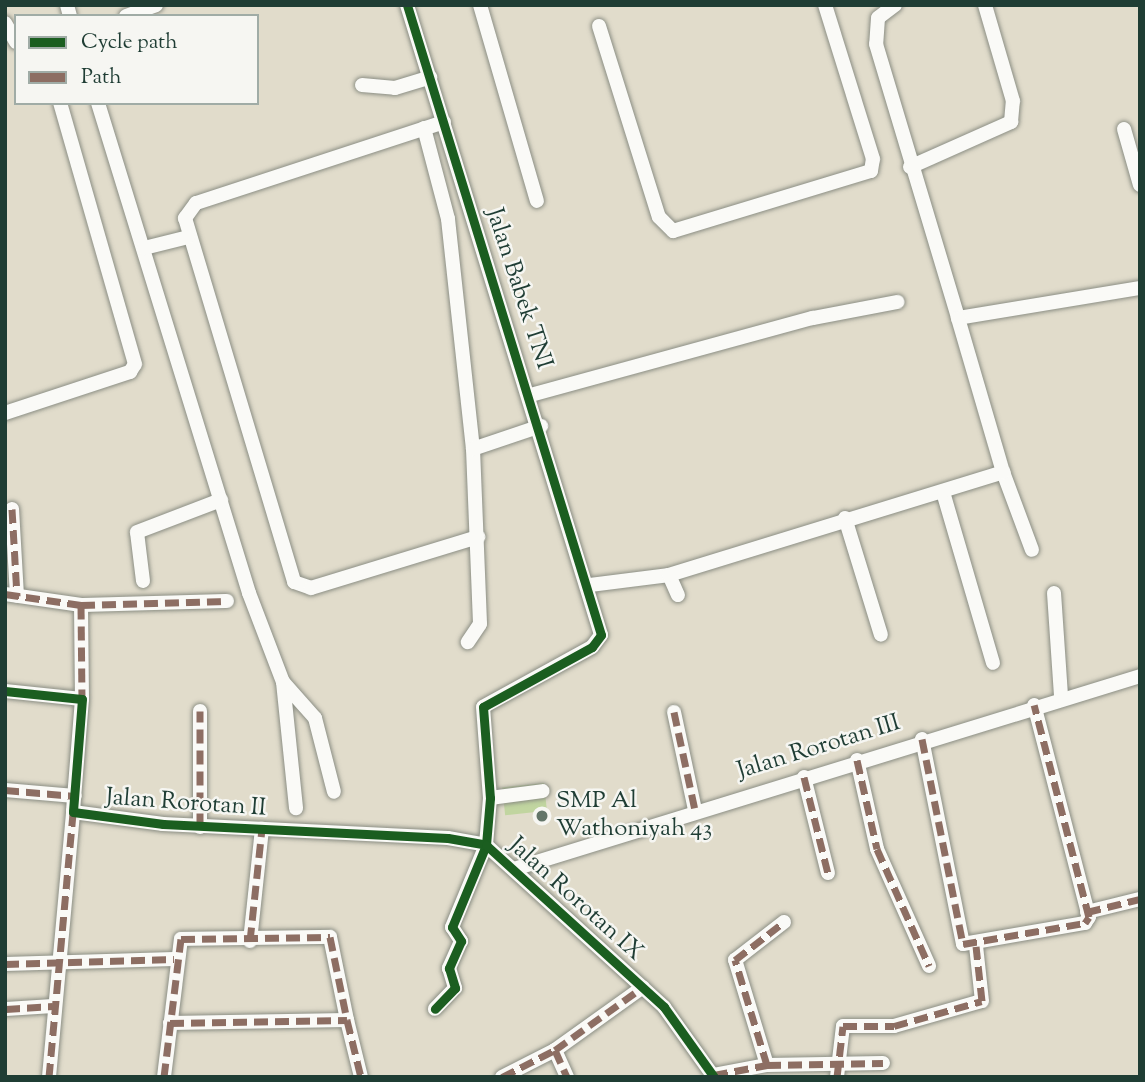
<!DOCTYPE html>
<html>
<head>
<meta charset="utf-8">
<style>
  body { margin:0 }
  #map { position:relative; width:1145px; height:1082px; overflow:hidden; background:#e1dccb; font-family:"Sorts Mill Goudy",serif }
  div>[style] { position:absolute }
  .green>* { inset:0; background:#c1d5a0; transform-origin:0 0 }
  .roads { filter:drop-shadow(0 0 2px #8b8e84) drop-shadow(0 0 2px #8b8e84) }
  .minor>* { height:14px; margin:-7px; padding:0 7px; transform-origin:7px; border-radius:7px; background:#fafaf7 }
  .quiet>* { height:7px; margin-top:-3.5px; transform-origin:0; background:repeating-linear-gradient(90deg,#8d6e63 0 14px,transparent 0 21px) }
  .cycleway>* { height:9px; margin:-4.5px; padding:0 4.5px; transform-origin:4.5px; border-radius:4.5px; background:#1b5e20 }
  .dots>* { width:19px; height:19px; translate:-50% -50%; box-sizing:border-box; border:4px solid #f6f6f2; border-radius:50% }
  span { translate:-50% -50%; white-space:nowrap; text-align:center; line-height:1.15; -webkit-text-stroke:5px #f6f6f2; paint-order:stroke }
  .street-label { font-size:24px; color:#1f3d34 }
  .poi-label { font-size:24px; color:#1f3d34 }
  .left { translate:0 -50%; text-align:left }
  .frame { position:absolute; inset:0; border:7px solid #1f3d34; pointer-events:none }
  .legend { position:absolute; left:14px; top:14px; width:245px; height:91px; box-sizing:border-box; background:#f6f6f2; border:2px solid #a0aca6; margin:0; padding:9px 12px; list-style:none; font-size:21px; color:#1f3d34 }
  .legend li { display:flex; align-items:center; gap:14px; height:35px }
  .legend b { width:35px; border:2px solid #a0aca6 }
</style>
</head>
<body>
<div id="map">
  <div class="green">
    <i style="left:544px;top:783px;width:28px;height:42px;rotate:84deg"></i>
  </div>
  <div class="roads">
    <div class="minor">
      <i style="left:67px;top:5px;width:11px;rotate:75deg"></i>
      <i style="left:407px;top:5px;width:659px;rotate:72.88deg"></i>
      <i style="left:601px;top:635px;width:15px;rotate:127deg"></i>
      <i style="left:592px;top:647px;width:124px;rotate:151.2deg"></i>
      <i style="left:483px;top:707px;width:91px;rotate:85.6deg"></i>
      <i style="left:490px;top:798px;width:47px;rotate:94.9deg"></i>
      <i style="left:486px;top:845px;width:89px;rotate:112.5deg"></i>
      <i style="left:452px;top:927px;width:17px;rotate:57deg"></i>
      <i style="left:461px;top:941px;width:30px;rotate:114deg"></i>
      <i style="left:449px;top:968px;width:21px;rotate:73deg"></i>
      <i style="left:455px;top:988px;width:29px;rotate:134deg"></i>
      <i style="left:480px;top:5px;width:204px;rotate:73.8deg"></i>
      <i style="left:895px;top:5px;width:21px;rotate:143deg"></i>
      <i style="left:878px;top:18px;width:26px;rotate:94deg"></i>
      <i style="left:876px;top:44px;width:286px;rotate:73.3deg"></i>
      <i style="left:958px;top:318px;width:184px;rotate:-9.4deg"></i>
      <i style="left:126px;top:16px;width:32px;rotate:-20deg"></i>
      <i style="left:5px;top:23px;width:22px;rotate:60deg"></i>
      <i style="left:599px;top:26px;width:200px;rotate:72.6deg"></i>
      <i style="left:659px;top:217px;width:20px;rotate:45deg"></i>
      <i style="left:673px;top:231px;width:207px;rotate:-16.9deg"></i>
      <i style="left:871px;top:171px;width:12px;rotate:-81deg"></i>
      <i style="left:873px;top:159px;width:161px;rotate:-107.3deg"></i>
      <i style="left:362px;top:85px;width:33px;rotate:5deg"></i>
      <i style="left:395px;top:88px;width:37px;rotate:-17deg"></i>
      <i style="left:98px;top:103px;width:513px;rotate:72.87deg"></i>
      <i style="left:249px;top:593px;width:95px;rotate:69.1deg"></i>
      <i style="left:283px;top:682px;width:127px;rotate:84.1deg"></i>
      <i style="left:444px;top:122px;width:261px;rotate:161.9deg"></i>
      <i style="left:196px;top:203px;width:19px;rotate:126deg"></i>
      <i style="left:185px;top:218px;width:380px;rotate:73.3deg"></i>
      <i style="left:294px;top:582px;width:18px;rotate:19deg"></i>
      <i style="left:311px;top:588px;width:175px;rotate:-17deg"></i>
      <i style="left:424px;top:128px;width:94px;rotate:75.2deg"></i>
      <i style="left:448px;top:219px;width:231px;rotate:83.8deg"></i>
      <i style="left:473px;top:449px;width:175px;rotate:87.7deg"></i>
      <i style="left:480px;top:624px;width:22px;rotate:124deg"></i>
      <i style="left:1124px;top:129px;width:58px;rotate:74.1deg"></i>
      <i style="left:910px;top:167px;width:111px;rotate:-24deg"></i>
      <i style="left:1011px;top:122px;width:21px;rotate:-85deg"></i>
      <i style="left:1013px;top:101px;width:100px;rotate:-106.3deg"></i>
      <i style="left:144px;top:248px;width:45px;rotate:-14deg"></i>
      <i style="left:531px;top:395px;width:292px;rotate:-15.3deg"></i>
      <i style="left:813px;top:318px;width:86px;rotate:-10.8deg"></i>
      <i style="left:5px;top:413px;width:132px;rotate:-18.2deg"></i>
      <i style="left:130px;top:372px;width:9px;rotate:-58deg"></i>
      <i style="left:135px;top:364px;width:272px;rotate:-106deg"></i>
      <i style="left:473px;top:449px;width:72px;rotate:-18.7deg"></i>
      <i style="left:1003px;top:472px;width:83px;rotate:69.6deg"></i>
      <i style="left:943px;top:492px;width:178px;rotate:73.7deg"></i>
      <i style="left:12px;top:509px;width:87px;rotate:86.7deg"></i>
      <i style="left:845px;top:518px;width:122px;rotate:72.9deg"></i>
      <i style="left:669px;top:575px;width:22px;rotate:66deg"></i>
      <i style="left:143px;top:581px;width:49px;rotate:-97deg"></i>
      <i style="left:137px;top:532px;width:90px;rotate:-20.9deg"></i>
      <i style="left:590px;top:585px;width:80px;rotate:-7.2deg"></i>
      <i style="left:669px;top:575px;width:350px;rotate:-17.1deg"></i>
      <i style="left:1003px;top:472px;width:160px;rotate:-106.3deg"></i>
      <i style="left:1054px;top:593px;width:103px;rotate:86.1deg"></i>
      <i style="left:5px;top:594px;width:77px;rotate:8.2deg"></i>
      <i style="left:81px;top:605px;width:146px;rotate:-1.6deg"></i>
      <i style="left:81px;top:605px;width:94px;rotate:89.4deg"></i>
      <i style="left:283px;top:682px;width:48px;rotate:48.4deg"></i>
      <i style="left:315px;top:718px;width:76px;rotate:75.6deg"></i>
      <i style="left:5px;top:691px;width:77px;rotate:5.9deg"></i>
      <i style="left:82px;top:699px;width:113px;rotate:94.6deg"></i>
      <i style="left:73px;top:812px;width:91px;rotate:7.6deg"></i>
      <i style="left:163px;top:824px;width:285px;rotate:2.8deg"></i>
      <i style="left:448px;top:838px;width:39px;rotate:10deg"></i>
      <i style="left:486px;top:845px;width:241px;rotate:42.3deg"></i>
      <i style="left:664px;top:1007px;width:86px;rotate:54.5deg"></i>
      <i style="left:674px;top:712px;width:100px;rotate:77.9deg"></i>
      <i style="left:922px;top:739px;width:209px;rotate:78.7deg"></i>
      <i style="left:963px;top:944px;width:124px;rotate:-9.8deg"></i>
      <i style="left:1085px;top:923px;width:7px;rotate:-56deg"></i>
      <i style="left:1089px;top:917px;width:219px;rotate:-104.5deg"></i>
      <i style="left:857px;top:760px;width:91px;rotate:77.3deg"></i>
      <i style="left:877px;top:849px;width:128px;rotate:66deg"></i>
      <i style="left:804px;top:777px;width:99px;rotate:76deg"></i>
      <i style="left:5px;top:790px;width:70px;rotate:4.9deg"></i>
      <i style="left:490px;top:798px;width:53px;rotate:-7.5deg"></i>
      <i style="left:200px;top:827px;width:116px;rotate:-90deg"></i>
      <i style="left:514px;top:869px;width:655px;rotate:-17.13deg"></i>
      <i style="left:1087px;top:912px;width:55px;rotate:-13.8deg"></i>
      <i style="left:250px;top:941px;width:113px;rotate:-83.9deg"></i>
      <i style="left:5px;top:964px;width:169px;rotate:-1.7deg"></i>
      <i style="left:6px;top:1009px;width:47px;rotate:-3.7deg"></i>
      <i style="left:170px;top:1023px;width:177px;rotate:-1deg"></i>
      <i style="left:347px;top:1020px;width:59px;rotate:76.2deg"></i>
      <i style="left:555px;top:1050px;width:30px;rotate:66deg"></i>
      <i style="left:767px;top:1065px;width:110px;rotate:-106.9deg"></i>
      <i style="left:735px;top:960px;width:62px;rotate:-37.8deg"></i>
      <i style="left:714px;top:1075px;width:54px;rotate:-10.7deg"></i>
      <i style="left:767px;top:1065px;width:116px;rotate:-1deg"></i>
      <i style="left:49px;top:1077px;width:266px;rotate:-84.8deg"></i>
      <i style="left:164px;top:1077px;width:139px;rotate:-83deg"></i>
      <i style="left:181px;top:939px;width:149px;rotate:-0.8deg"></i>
      <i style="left:330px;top:937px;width:85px;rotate:78.4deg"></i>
      <i style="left:502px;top:1077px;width:59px;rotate:-27deg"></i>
      <i style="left:555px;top:1050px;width:108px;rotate:-35.6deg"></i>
      <i style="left:837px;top:1077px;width:51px;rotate:-83.3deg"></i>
      <i style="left:843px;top:1026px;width:51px"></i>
      <i style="left:894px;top:1026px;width:91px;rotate:-15.9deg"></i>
      <i style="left:982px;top:1001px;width:55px;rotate:-96.2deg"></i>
    </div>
  </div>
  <div class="quiet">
    <i style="left:12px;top:509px;width:87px;rotate:86.7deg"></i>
    <i style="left:5px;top:594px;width:77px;rotate:8.2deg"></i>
    <i style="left:81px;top:605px;width:146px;rotate:-1.6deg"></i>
    <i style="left:81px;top:605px;width:94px;rotate:89.4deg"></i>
    <i style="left:674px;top:712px;width:100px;rotate:77.9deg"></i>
    <i style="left:922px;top:739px;width:209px;rotate:78.7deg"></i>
    <i style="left:963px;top:944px;width:124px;rotate:-9.8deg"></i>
    <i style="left:1085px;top:923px;width:7px;rotate:-56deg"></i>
    <i style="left:1089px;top:917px;width:219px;rotate:-104.5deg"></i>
    <i style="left:857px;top:760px;width:91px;rotate:77.3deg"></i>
    <i style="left:877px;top:849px;width:128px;rotate:66deg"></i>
    <i style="left:804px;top:777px;width:99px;rotate:76deg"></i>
    <i style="left:5px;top:790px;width:70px;rotate:4.9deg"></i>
    <i style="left:200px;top:827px;width:116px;rotate:-90deg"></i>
    <i style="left:1087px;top:912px;width:55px;rotate:-13.8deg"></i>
    <i style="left:250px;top:941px;width:113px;rotate:-83.9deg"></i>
    <i style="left:5px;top:964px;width:169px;rotate:-1.7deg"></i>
    <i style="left:6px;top:1009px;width:47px;rotate:-3.7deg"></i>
    <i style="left:170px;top:1023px;width:177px;rotate:-1deg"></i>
    <i style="left:347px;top:1020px;width:59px;rotate:76.2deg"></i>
    <i style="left:555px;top:1050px;width:30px;rotate:66deg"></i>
    <i style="left:767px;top:1065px;width:110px;rotate:-106.9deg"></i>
    <i style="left:735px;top:960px;width:62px;rotate:-37.8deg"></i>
    <i style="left:714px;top:1075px;width:54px;rotate:-10.7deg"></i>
    <i style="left:767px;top:1065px;width:116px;rotate:-1deg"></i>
    <i style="left:49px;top:1077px;width:266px;rotate:-84.8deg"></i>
    <i style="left:164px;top:1077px;width:139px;rotate:-83deg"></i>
    <i style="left:181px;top:939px;width:149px;rotate:-0.8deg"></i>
    <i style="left:330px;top:937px;width:85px;rotate:78.4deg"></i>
    <i style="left:502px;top:1077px;width:59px;rotate:-27deg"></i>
    <i style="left:555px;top:1050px;width:108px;rotate:-35.6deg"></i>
    <i style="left:837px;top:1077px;width:51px;rotate:-83.3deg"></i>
    <i style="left:843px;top:1026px;width:51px"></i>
    <i style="left:894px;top:1026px;width:91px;rotate:-15.9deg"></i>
    <i style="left:982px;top:1001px;width:55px;rotate:-96.2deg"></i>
  </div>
  <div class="cycleway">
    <i style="left:407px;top:5px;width:659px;rotate:72.88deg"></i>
    <i style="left:601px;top:635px;width:15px;rotate:127deg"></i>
    <i style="left:592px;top:647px;width:124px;rotate:151.2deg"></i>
    <i style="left:483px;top:707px;width:91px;rotate:85.6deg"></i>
    <i style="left:490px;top:798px;width:47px;rotate:94.9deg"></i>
    <i style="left:486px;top:845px;width:89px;rotate:112.5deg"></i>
    <i style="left:452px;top:927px;width:17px;rotate:57deg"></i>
    <i style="left:461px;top:941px;width:30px;rotate:114deg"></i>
    <i style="left:449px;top:968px;width:21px;rotate:73deg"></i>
    <i style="left:455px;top:988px;width:29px;rotate:134deg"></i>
    <i style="left:5px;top:691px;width:77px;rotate:5.9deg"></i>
    <i style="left:82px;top:699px;width:113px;rotate:94.6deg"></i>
    <i style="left:73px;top:812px;width:91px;rotate:7.6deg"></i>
    <i style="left:163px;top:824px;width:285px;rotate:2.8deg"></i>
    <i style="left:448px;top:838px;width:39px;rotate:10deg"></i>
    <i style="left:486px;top:845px;width:241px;rotate:42.3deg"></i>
    <i style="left:664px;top:1007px;width:86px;rotate:54.5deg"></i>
  </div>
  <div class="dots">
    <i style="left:542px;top:816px;background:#637569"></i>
  </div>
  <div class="street-label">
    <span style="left:518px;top:289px;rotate:72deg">Jalan Babek TNI</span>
    <span style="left:819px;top:748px;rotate:-17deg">Jalan Rorotan III</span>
    <span style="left:186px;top:804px;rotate:4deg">Jalan Rorotan II</span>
    <span style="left:575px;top:900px;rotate:42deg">Jalan Rorotan IX</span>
  </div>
  <div class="poi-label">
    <span class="left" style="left:556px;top:816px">SMP Al<br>Wathoniyah 43</span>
  </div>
  <div class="frame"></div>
  <ul class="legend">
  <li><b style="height:9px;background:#1b5e20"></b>Cycle path</li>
  <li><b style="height:9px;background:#8d6e63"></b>Path</li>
  </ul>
</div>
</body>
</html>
